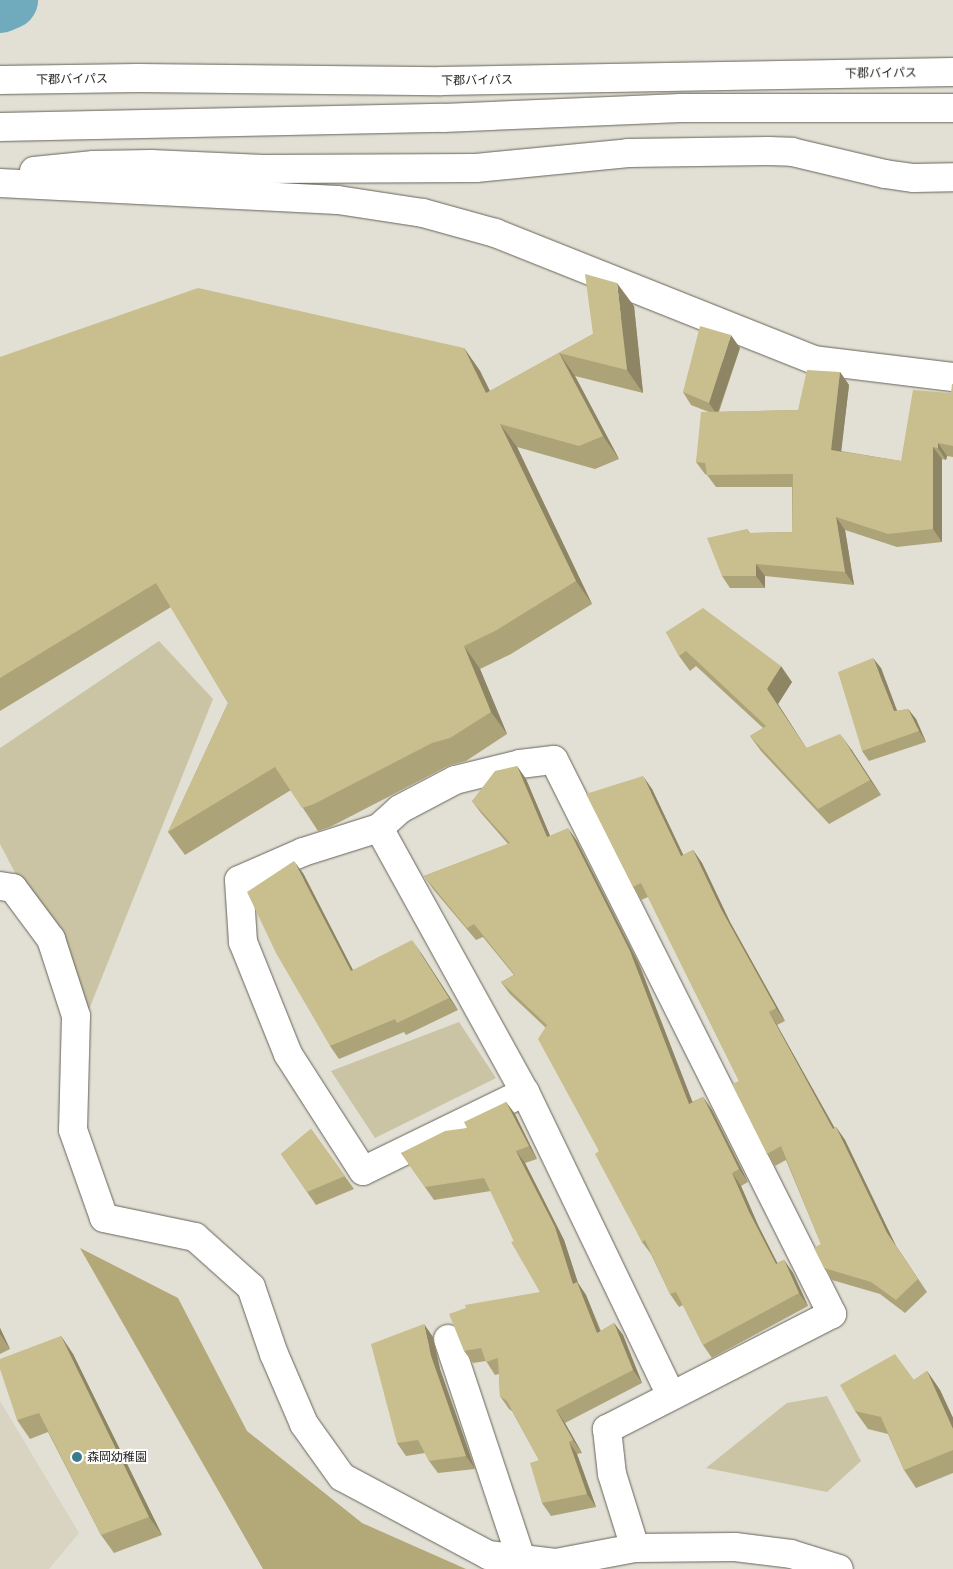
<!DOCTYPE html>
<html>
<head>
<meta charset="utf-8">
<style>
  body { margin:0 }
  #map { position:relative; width:953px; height:1569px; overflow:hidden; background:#e2dfd4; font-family:"PT Serif","Noto Sans JP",serif }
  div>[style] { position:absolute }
  .built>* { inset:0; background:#d8d4c1 }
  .green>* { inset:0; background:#cac3a4 }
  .forest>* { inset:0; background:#b2a878 }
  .river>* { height:58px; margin:-29px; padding:0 29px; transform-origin:29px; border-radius:29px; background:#70abbd }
  .roads { filter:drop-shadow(0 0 1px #66645a) drop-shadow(0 0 1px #66645a) }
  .minor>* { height:28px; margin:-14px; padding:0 14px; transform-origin:14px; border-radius:14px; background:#fff }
  .wall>* { inset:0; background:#ada379 }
  .shaded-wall>* { inset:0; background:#8d8563 }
  .building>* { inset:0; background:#c9be8d }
  .dots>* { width:14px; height:14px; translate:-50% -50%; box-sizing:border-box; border:2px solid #fff; border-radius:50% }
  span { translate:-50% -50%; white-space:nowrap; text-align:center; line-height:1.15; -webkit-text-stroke:4px #fff; paint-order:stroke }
  .street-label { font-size:12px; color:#262521 }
  .poi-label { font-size:12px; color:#262521 }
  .left { translate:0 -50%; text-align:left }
</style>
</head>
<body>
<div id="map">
  <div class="built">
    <i style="clip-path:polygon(0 1401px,79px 1533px,49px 1569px,0 1569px)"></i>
  </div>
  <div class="green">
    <i style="clip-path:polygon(159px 641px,213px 699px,88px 1012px,0 844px,0 748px)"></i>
    <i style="clip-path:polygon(459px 1022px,496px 1078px,375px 1138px,331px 1071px)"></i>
    <i style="clip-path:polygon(827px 1396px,861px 1461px,827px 1492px,706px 1468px,787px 1403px)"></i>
  </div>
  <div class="forest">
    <i style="clip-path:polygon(80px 1248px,178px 1298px,247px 1431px,362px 1523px,466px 1569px,263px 1569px)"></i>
  </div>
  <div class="river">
    <i style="left:0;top:4px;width:10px;rotate:-24deg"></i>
  </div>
  <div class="roads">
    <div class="minor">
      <i style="left:0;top:80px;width:138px;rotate:-0.8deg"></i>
      <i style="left:138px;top:78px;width:303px;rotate:0.6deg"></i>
      <i style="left:441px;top:81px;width:512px;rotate:-1.01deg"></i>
      <i style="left:0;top:127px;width:443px;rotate:-1.2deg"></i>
      <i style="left:443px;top:118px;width:238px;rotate:-2.4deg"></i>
      <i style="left:681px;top:108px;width:272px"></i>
      <i style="left:34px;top:171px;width:60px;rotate:-5.7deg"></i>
      <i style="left:94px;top:165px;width:57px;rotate:-1deg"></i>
      <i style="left:151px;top:164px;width:112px;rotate:2.6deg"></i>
      <i style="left:263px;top:169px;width:213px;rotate:-0.3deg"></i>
      <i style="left:476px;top:168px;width:153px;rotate:-5.6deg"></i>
      <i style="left:628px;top:153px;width:140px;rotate:-0.8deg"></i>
      <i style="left:768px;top:151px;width:24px;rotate:2deg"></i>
      <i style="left:792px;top:152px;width:96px;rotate:13.3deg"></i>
      <i style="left:885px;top:174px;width:29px;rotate:8deg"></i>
      <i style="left:914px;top:178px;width:39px;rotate:-1deg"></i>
      <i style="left:0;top:183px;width:338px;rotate:2.9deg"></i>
      <i style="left:338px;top:200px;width:86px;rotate:8.7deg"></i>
      <i style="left:423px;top:213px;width:75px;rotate:15.5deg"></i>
      <i style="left:495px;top:233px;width:343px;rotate:21.7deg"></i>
      <i style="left:814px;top:360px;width:140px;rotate:7deg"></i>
      <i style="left:379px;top:828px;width:302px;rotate:61.1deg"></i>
      <i style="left:525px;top:1092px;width:336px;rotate:64.3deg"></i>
      <i style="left:0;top:886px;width:13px;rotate:9deg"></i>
      <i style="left:13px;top:888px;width:64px;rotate:53.3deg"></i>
      <i style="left:51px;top:939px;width:81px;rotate:72deg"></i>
      <i style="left:76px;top:1016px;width:114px;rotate:91.5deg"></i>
      <i style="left:73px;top:1130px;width:93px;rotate:70.6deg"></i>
      <i style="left:104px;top:1218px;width:93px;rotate:11.8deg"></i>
      <i style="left:195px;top:1237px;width:75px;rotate:41.8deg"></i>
      <i style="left:251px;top:1287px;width:71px;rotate:71.1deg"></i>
      <i style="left:274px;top:1354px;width:76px;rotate:66.8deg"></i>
      <i style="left:304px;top:1424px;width:65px;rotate:54.4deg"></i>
      <i style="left:342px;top:1477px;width:166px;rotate:28.1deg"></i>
      <i style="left:488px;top:1555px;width:68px;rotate:6.7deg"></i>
      <i style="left:556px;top:1563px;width:80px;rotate:-10.8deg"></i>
      <i style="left:635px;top:1548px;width:100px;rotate:-0.6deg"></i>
      <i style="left:735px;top:1547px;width:56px;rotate:7.1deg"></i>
      <i style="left:791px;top:1554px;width:50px;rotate:17.4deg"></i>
      <i style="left:525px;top:1092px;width:180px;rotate:154deg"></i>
      <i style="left:363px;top:1171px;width:139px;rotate:-122.7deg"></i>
      <i style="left:288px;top:1054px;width:121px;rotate:-111.9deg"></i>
      <i style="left:243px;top:942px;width:62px;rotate:-93.7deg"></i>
      <i style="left:239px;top:880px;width:70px;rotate:-23.6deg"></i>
      <i style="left:303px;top:852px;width:80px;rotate:-17.5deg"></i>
      <i style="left:379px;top:828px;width:28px;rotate:-42deg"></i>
      <i style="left:400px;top:809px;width:62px;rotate:-27.8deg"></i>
      <i style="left:455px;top:780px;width:67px;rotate:-13.8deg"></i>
      <i style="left:520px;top:764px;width:34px;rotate:-7deg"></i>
      <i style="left:554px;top:760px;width:620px;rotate:63.35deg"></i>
      <i style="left:832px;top:1314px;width:253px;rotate:152.9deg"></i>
      <i style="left:607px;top:1429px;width:45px;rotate:83.7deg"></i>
      <i style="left:612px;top:1474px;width:77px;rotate:72.7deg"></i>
      <i style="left:448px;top:1339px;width:232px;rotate:71.6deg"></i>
    </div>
  </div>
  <div class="wall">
    <i style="clip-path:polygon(634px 306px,643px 393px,575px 376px,619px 459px,595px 469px,517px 447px,592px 604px,511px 654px,480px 669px,507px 734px,466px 761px,448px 766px,330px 827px,318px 831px,291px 790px,185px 855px,168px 832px,228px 703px,171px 607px,0 711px,0 357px,464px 348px,480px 371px,490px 391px,593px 334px)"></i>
    <i style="clip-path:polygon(740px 348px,719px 412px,798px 410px,840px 372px,849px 385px,841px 451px,901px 461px,951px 393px,953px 384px,953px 457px,947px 456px,946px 460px,942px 459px,942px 542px,897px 547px,845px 530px,854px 585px,765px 576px,765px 588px,730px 588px,722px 576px,747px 529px,750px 533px,792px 532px,792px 487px,716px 487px,707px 475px,705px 474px,696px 462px,709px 412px,691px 405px,683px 392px)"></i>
    <i style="clip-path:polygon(666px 632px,792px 682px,778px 704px,806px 748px,851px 749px,881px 795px,829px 824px,761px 751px,750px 736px,763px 728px,696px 666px,690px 671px,679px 656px)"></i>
    <i style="clip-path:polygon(881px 668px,897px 711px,908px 709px,916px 719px,926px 742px,869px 761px,862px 751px)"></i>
    <i style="clip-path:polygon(517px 766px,526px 779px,550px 836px,577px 841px,639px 964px,692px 1102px,703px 1097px,712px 1110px,748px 1182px,741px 1186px,758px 1225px,777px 1263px,784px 1260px,793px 1273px,808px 1306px,712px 1358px,703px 1345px,683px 1305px,679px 1307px,670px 1294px,651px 1254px,642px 1242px,599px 1151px,545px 1027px,510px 994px,501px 982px,514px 975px,483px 937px,476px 940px,433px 889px,424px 876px,508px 844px,481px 813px,472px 801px)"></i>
    <i style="clip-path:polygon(652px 789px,683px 855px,693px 850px,702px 863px,730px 922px,785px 1021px,777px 1025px,834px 1128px,836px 1127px,845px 1140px,896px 1246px,927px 1292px,905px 1313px,880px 1294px,832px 1280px,824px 1268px,821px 1244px,786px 1160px,775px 1166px,767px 1154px,739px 1081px,648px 897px,641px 900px,633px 887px)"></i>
    <i style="clip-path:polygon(303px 873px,353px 970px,421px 953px,458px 1010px,406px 1035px,404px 1032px,339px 1059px,330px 1046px)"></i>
    <i style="clip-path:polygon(506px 1102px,515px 1114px,537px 1159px,525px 1163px,564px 1240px,578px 1283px,586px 1295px,601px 1331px,614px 1323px,623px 1335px,642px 1383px,565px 1423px,582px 1453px,577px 1454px,596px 1507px,551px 1516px,542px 1503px,539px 1460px,512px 1411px,509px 1409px,500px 1396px,499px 1374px,495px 1375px,486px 1361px,473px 1363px,464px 1351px,540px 1292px,514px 1241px,491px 1191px,434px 1200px,401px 1153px,467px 1128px)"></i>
    <i style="clip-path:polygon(311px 1129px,354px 1189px,316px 1205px,281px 1154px)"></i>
    <i style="clip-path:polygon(0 1328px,10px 1349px,0 1354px)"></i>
    <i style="clip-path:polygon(61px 1336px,73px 1354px,162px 1535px,114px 1553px,101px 1535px,48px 1432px,30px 1439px,17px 1420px)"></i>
    <i style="clip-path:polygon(433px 1337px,440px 1369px,475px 1469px,438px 1473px,429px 1461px,425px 1453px,406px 1456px,397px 1443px)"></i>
    <i style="clip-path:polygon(927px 1371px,940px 1390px,953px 1418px,953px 1473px,916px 1488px,904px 1470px,888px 1434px,868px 1429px,855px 1411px,914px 1380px)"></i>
  </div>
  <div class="shaded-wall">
    <i style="clip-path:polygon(617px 283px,634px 306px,643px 393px,627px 370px)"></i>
    <i style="clip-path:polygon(731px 335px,740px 348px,717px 415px,709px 403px)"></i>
    <i style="clip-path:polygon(464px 348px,480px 371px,502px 416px,486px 393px)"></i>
    <i style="clip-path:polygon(559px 353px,575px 376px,619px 459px,603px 436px)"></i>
    <i style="clip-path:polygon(840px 372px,849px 385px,840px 462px,831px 450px)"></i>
    <i style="clip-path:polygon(500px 424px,517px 447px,592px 604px,576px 581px)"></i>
    <i style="clip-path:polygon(938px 443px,947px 456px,946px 460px,938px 448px)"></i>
    <i style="clip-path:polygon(933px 447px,942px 459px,942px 542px,933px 529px)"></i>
    <i style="clip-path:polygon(836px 517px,845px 530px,854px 585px,845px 572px)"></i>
    <i style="clip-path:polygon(756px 564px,765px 576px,765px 588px,756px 576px)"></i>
    <i style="clip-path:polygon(464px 646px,480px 669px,507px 734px,491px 712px)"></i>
    <i style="clip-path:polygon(873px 658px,881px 668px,901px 721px,894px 711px)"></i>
    <i style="clip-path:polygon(781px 666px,792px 682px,778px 704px,816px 763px,767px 689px)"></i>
    <i style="clip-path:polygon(908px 709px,916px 719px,926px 742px,919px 731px)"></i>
    <i style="clip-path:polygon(840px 734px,851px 749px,881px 795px,870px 780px)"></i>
    <i style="clip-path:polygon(517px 766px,526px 779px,556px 850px,547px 837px)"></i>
    <i style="clip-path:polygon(643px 776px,652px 789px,690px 869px,681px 856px)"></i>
    <i style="clip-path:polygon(568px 828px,577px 841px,639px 964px,698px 1116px,689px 1104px)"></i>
    <i style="clip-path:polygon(693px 850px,702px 863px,730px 922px,785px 1021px,776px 1008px,721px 909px)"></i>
    <i style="clip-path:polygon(294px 861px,303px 873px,360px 984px,351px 971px)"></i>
    <i style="clip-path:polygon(412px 940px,421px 953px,458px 1010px,449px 998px)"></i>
    <i style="clip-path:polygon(769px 1012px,777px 1025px,842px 1141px,833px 1129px)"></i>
    <i style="clip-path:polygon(703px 1097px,712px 1110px,748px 1182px,739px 1169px)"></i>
    <i style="clip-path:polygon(506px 1102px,515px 1114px,537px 1159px,529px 1146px)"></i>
    <i style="clip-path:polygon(836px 1127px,845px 1140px,896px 1246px,927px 1292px,887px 1233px)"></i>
    <i style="clip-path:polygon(516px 1151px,525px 1163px,564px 1240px,578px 1283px,586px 1295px,606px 1346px,597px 1333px,573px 1284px)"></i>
    <i style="clip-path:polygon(732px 1173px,741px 1186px,758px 1225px,784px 1276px,776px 1264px,749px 1212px)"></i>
    <i style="clip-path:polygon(784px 1260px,793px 1273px,808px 1306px,799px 1293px)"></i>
    <i style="clip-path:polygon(614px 1323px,623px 1335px,642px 1383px,633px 1370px)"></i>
    <i style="clip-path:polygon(424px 1324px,433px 1337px,440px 1369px,475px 1469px,466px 1456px,431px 1356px)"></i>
    <i style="clip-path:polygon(0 1328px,10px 1349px,0 1334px)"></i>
    <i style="clip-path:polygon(61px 1336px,73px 1354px,162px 1535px,149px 1517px)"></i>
    <i style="clip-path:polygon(927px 1371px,940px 1390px,953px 1418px,953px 1429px)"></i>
    <i style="clip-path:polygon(556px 1410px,565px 1423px,582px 1453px,573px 1440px)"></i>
    <i style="clip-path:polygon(569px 1442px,577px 1454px,596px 1507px,587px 1494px)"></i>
  </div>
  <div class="building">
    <i style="clip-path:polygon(585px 274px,617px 283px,627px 370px,559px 353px,603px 436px,579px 446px,500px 424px,576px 581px,495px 631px,464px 646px,491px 712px,450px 738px,432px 743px,314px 804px,302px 808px,275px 767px,168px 832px,228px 703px,156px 583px,0 678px,0 357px,198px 288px,464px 348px,486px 393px,593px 334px)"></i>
    <i style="clip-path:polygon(700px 326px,731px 335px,709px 403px,683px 392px)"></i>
    <i style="clip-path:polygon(807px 370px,840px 372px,831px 450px,901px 461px,913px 390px,951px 393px,952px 384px,953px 384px,953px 446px,938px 443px,938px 448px,933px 447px,933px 529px,888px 534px,836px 517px,845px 572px,756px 564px,756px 576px,722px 576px,707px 538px,747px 529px,749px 533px,792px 532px,793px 474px,707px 475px,705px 463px,696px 462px,701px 412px,798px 410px)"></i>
    <i style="clip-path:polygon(703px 608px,781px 666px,767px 689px,806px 748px,840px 734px,870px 780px,818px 809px,750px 736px,766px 726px,686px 651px,679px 656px,666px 632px)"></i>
    <i style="clip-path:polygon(873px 658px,894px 711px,908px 709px,919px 731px,862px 751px,838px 672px)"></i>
    <i style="clip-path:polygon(517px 766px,547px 837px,568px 828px,630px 951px,689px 1104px,703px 1097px,739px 1169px,732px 1173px,749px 1212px,776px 1264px,784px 1260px,799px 1293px,703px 1345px,676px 1292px,670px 1294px,645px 1240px,642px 1242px,595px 1154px,599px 1151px,538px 1039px,547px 1025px,501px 982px,515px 975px,474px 924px,467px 928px,424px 876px,510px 843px,472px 801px,495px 771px)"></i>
    <i style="clip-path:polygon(643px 776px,681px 856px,693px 850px,721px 909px,776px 1008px,769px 1012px,833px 1129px,836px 1127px,887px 1233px,918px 1279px,896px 1300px,871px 1282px,824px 1268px,814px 1248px,821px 1244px,781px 1146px,767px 1154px,732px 1084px,739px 1081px,641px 883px,633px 887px,586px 794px)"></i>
    <i style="clip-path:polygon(294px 861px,351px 971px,412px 940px,449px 998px,397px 1023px,395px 1019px,330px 1046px,276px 953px,247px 892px)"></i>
    <i style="clip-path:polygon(506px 1102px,529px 1146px,516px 1151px,555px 1227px,573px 1284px,577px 1282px,597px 1333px,614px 1323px,633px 1370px,556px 1410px,573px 1440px,569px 1442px,587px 1494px,542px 1503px,530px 1463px,539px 1460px,507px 1401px,500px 1396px,498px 1358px,486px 1362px,481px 1348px,464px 1351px,449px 1314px,466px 1308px,465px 1305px,540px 1292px,511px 1242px,514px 1241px,484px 1178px,425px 1187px,401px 1153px,445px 1131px,467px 1128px,464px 1122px)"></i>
    <i style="clip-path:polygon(311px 1129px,345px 1176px,307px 1192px,281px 1154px)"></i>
    <i style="clip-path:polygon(424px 1324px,431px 1356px,466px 1456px,429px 1461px,418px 1440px,397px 1443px,371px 1344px)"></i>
    <i style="clip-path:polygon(61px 1336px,149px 1517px,101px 1535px,39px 1413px,17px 1420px,0 1369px,0 1359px)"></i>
    <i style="clip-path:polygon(895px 1354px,914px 1380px,927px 1371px,953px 1429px,953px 1450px,904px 1470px,881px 1417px,855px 1411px,840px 1385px)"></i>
  </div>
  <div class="dots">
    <i style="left:77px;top:1457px;background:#3a7b8e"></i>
  </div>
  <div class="street-label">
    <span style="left:881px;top:73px;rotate:-1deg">下郡バイパス</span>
    <span style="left:72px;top:79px;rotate:-1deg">下郡バイパス</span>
    <span style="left:477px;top:80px;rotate:-1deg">下郡バイパス</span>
  </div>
  <div class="poi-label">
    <span class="left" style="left:87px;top:1457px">森岡幼稚園</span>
  </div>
</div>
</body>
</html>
